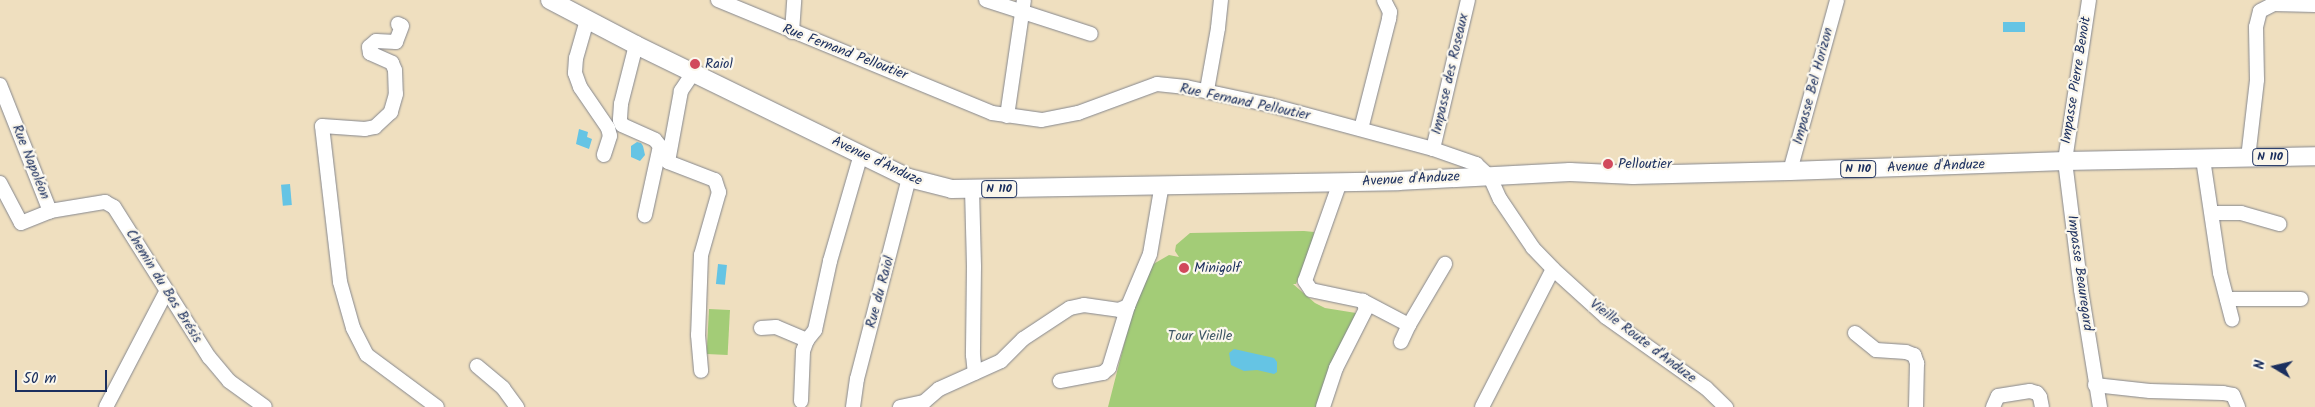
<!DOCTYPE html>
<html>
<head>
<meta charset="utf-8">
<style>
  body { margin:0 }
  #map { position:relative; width:2315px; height:407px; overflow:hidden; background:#efdfbf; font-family:Kalam,sans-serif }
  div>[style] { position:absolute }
  .green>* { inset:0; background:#a3cc77; transform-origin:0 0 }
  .water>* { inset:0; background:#65c4e4; transform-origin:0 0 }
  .roads { filter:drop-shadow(0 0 1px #85878e) drop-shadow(0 0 1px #85878e) }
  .minor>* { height:14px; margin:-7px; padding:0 7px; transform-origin:7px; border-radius:7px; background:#fff }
  .major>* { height:18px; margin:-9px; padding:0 9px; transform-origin:9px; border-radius:9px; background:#fff }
  .dots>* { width:14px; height:14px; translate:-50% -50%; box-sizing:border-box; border:2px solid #fbf7ec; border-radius:50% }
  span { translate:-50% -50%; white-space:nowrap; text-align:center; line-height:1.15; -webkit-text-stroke:4.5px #fbf7ec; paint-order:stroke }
  .shield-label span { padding:1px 4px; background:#fbf7ec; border:1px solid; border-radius:4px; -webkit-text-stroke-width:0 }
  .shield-label { font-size:12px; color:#1b2f5e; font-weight:700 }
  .street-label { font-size:14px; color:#1b2f5e }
  .poi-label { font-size:14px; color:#1b2f5e }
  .left { translate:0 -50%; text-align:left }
  .park-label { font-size:14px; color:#3d5664 }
  .north { position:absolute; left:2250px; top:342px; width:50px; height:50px; -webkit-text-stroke:4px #fbf7ec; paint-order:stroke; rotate:279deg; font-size:14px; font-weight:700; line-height:20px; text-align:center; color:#1b2f5e }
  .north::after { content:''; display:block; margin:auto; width:18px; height:22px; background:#1b2f5e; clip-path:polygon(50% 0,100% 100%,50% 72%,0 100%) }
  .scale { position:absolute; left:15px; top:370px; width:92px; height:22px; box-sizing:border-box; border:2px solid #1b2f5e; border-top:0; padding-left:6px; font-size:15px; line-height:18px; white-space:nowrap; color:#1b2f5e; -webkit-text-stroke:4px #fbf7ec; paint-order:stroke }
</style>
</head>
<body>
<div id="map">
  <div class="green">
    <i style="clip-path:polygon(1304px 231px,1314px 232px,1313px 242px,1296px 284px,1293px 284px,1315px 303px,1325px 308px,1356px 313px,1320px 407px,1108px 407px,1131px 317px,1150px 266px,1169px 255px,1179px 257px,1175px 251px,1176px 245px,1190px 233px)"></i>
    <i style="left:709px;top:309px;width:21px;height:45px;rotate:3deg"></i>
  </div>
  <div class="water">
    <i style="left:2003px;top:22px;width:22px;height:10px"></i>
    <i style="clip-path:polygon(579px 129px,588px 132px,587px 137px,592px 139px,589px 149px,576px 144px)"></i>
    <i style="clip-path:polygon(637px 142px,641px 143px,643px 146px,645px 155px,640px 161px,631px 157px,631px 146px)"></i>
    <i style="left:290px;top:184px;width:21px;height:9px;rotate:85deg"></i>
    <i style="left:718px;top:264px;width:9px;height:20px;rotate:6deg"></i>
    <i style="clip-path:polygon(1234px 349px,1274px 358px,1277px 362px,1277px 372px,1274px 374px,1257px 370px,1244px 371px,1231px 365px,1229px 353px)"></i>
  </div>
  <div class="roads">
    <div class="minor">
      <i style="left:718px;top:0;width:296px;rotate:22.4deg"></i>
      <i style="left:992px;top:113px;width:50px;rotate:8deg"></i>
      <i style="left:1042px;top:120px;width:37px;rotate:-11deg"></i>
      <i style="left:1078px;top:113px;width:84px;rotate:-20.2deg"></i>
      <i style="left:1157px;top:84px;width:29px;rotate:6deg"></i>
      <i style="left:1186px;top:87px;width:86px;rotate:12.1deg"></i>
      <i style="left:1270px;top:105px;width:169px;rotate:15.1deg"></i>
      <i style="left:1433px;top:149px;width:46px;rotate:19.2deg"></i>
      <i style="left:1476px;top:164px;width:19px;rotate:43deg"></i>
      <i style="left:1490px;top:177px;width:24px;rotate:66deg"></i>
      <i style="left:1500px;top:199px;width:59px;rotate:56deg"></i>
      <i style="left:1533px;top:248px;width:29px;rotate:46deg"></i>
      <i style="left:1553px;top:269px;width:72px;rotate:42.2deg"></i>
      <i style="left:1606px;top:317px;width:123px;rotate:35.4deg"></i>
      <i style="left:1706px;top:388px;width:28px;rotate:44deg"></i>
      <i style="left:986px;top:0;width:110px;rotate:17.9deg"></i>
      <i style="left:2089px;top:0;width:163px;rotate:98.5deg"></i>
      <i style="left:2065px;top:161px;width:130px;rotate:82.9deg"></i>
      <i style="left:2081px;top:290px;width:119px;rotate:80.8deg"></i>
      <i style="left:587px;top:20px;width:40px;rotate:106deg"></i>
      <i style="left:576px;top:58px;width:15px;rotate:94deg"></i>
      <i style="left:575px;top:73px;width:15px;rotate:70deg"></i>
      <i style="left:580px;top:87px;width:50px;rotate:55.7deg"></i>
      <i style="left:608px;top:128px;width:8px;rotate:76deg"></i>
      <i style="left:610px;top:136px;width:20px;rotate:108deg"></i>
      <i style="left:398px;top:24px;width:4px;rotate:27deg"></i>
      <i style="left:402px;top:26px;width:17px;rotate:111deg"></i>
      <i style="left:396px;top:42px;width:20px;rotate:-177deg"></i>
      <i style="left:376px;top:41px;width:9px;rotate:139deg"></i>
      <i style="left:369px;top:47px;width:6px;rotate:81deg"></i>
      <i style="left:370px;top:53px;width:24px;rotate:24deg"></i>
      <i style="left:392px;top:63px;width:8px;rotate:67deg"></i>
      <i style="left:395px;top:70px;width:24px;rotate:88deg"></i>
      <i style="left:396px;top:94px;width:19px;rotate:106deg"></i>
      <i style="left:391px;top:112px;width:22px;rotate:137deg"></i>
      <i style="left:375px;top:127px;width:10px;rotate:169deg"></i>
      <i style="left:365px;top:129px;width:43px;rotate:-176deg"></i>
      <i style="left:322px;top:126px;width:157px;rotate:83.4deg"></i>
      <i style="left:340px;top:282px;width:48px;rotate:74.2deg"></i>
      <i style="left:353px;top:328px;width:30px;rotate:63deg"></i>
      <i style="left:367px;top:355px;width:87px;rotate:36.6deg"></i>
      <i style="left:792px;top:32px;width:32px;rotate:-86deg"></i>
      <i style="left:636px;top:45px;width:61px;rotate:104.3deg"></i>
      <i style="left:621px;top:104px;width:16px;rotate:94deg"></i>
      <i style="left:620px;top:120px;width:5px;rotate:68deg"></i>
      <i style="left:622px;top:125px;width:36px;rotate:24deg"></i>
      <i style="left:655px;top:140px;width:8px;rotate:50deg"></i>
      <i style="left:660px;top:146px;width:71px;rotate:102.3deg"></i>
      <i style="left:693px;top:73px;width:22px;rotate:124deg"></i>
      <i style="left:681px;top:91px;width:72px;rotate:100.4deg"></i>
      <i style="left:668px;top:162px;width:50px;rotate:21deg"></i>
      <i style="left:715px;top:180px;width:13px;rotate:72deg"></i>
      <i style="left:719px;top:192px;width:66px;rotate:105.9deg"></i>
      <i style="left:701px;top:255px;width:80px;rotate:92.1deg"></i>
      <i style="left:698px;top:335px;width:36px;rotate:85deg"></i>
      <i style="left:0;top:85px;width:136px;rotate:68.4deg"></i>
      <i style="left:1207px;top:90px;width:63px;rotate:-79.9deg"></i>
      <i style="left:1218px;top:28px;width:28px;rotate:-84deg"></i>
      <i style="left:1007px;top:116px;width:117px;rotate:-81.7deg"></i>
      <i style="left:1361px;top:129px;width:114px;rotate:-75.7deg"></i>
      <i style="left:1389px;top:19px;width:7px;rotate:-82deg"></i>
      <i style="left:1390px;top:12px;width:13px;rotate:-117deg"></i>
      <i style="left:1433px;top:149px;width:153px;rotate:-76.8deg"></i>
      <i style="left:2248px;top:158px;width:79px;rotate:-83.4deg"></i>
      <i style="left:2257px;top:80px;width:53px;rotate:-91.1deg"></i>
      <i style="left:2256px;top:27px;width:16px;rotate:-76deg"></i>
      <i style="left:2260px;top:11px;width:16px;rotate:-27deg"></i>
      <i style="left:2274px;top:4px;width:41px;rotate:1.4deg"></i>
      <i style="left:2203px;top:159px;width:115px;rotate:81.5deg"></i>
      <i style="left:2220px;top:273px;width:48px;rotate:75.4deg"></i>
      <i style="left:1790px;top:171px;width:177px;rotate:-74.6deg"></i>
      <i style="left:0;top:183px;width:45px;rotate:62.3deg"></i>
      <i style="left:21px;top:223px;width:31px;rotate:-22deg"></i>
      <i style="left:50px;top:211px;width:56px;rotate:-9.3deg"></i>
      <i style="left:105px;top:202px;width:10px;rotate:29deg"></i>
      <i style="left:114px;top:207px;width:178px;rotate:57.7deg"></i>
      <i style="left:209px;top:357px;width:31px;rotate:50deg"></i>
      <i style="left:229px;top:381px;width:44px;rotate:35.8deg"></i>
      <i style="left:972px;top:189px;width:78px;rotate:88.5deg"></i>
      <i style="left:974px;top:267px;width:88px;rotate:90.7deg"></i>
      <i style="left:973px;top:355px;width:18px;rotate:84deg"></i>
      <i style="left:2212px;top:213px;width:29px"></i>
      <i style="left:2241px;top:213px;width:40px;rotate:16deg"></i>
      <i style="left:2227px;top:299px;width:74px"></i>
      <i style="left:1363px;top:301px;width:52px;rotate:27.6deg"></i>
      <i style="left:1409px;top:325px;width:71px;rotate:-59.5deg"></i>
      <i style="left:761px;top:328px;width:15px;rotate:-4deg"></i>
      <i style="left:776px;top:327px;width:34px;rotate:23deg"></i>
      <i style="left:1855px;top:333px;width:27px;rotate:39deg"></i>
      <i style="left:1876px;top:350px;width:30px;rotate:4deg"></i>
      <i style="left:1906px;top:352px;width:9px;rotate:21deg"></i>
      <i style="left:1914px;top:355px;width:9px;rotate:69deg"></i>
      <i style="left:1917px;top:363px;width:44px;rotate:91.3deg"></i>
      <i style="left:1401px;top:342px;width:19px;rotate:-65deg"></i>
      <i style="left:477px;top:366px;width:34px;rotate:40deg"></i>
      <i style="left:503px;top:388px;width:24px;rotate:54deg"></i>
      <i style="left:1060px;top:381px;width:44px;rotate:-10.5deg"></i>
      <i style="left:1103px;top:373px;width:8px;rotate:-40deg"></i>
      <i style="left:1109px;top:368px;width:65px;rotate:-73deg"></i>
      <i style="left:2095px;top:385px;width:55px;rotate:6.2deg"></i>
      <i style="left:2150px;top:391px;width:73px;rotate:1.6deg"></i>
      <i style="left:2223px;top:393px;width:10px;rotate:11deg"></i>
      <i style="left:2233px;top:395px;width:13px;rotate:67deg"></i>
      <i style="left:801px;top:401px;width:50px;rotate:-87.7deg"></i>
      <i style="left:803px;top:351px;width:12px;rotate:-70deg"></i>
      <i style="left:807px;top:340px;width:13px;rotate:-51deg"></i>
      <i style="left:815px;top:330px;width:71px;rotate:-77.7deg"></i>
      <i style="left:830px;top:261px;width:111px;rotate:-73.8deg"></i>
      <i style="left:106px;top:407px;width:130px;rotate:-62.4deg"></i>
      <i style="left:853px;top:407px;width:28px;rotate:-82deg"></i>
      <i style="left:857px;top:379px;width:208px;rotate:-75.5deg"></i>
      <i style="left:900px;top:407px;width:25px;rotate:-12deg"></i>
      <i style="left:924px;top:402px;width:20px;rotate:-41deg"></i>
      <i style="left:939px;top:389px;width:68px;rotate:-24.3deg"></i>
      <i style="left:1001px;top:361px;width:31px;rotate:-45deg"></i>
      <i style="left:1023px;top:339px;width:56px;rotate:-33.4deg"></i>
      <i style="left:1070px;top:308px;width:14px;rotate:-12deg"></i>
      <i style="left:1084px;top:305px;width:35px;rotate:8deg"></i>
      <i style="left:1119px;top:310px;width:10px;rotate:-24deg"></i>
      <i style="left:1128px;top:306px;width:56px;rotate:-67.1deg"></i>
      <i style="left:1150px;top:254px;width:71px;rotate:-80.3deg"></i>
      <i style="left:1323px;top:407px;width:41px;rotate:-71.6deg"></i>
      <i style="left:1336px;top:368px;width:66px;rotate:-63deg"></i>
      <i style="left:1366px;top:309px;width:9px;rotate:-111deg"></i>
      <i style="left:1363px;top:301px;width:53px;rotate:-168.1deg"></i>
      <i style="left:1311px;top:290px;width:11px;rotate:-124deg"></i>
      <i style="left:1305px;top:281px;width:105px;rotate:-70.5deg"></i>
      <i style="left:1482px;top:407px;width:155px;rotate:-62.8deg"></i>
      <i style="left:1993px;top:407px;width:12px;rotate:-66deg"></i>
      <i style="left:1998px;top:396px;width:32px;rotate:-9deg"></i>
      <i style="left:2030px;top:391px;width:7px;rotate:16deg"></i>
      <i style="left:2037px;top:393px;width:5px;rotate:53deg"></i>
      <i style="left:2040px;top:397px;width:10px;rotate:79deg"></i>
    </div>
    <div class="major">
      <i style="left:550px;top:0;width:97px;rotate:27.6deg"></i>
      <i style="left:636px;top:45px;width:304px;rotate:26deg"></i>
      <i style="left:909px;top:178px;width:44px;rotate:14.3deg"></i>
      <i style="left:952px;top:189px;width:446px;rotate:-1deg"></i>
      <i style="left:1398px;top:181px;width:172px;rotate:-3deg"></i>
      <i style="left:1570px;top:172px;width:63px;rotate:2.7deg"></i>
      <i style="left:1633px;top:175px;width:157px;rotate:-1.5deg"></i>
      <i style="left:1790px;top:171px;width:275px;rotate:-2.1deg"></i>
      <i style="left:2065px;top:161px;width:250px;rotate:-1.1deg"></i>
    </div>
  </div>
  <div class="dots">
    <i style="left:695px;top:64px;background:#d1495b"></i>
    <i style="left:1608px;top:164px;background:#d1495b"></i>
    <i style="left:1184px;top:268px;background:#d1495b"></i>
  </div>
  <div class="shield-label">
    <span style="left:2270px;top:157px">N 110</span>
    <span style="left:1858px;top:169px">N 110</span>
    <span style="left:999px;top:189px">N 110</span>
  </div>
  <div class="street-label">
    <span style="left:845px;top:52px;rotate:21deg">Rue Fernand Pelloutier</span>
    <span style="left:1450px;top:74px;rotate:-77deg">Impasse des Roseaux</span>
    <span style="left:2076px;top:80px;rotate:-81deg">Impasse Pierre Benoit</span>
    <span style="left:1813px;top:86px;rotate:-75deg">Impasse Bel Horizon</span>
    <span style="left:1245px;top:102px;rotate:12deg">Rue Fernand Pelloutier</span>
    <span style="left:877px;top:161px;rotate:25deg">Avenue d'Anduze</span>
    <span style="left:31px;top:162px;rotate:68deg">Rue Napoléon</span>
    <span style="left:1936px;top:166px;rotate:-2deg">Avenue d'Anduze</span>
    <span style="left:1411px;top:179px;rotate:-3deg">Avenue d'Anduze</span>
    <span style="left:2080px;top:273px;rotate:82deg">Impasse Beauregard</span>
    <span style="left:164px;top:286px;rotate:58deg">Chemin du Bas Brésis</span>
    <span style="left:880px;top:292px;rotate:-75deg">Rue du Raiol</span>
    <span style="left:1643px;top:341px;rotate:37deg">Vieille Route d'Anduze</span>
  </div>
  <div class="poi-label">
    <span class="left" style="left:705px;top:64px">Raiol</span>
    <span class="left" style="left:1618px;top:164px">Pelloutier</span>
    <span class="left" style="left:1194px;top:268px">Minigolf</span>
  </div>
  <div class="park-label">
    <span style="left:1200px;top:336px">Tour Vieille</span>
  </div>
  <div class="north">N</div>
  <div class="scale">50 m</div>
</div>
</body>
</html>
